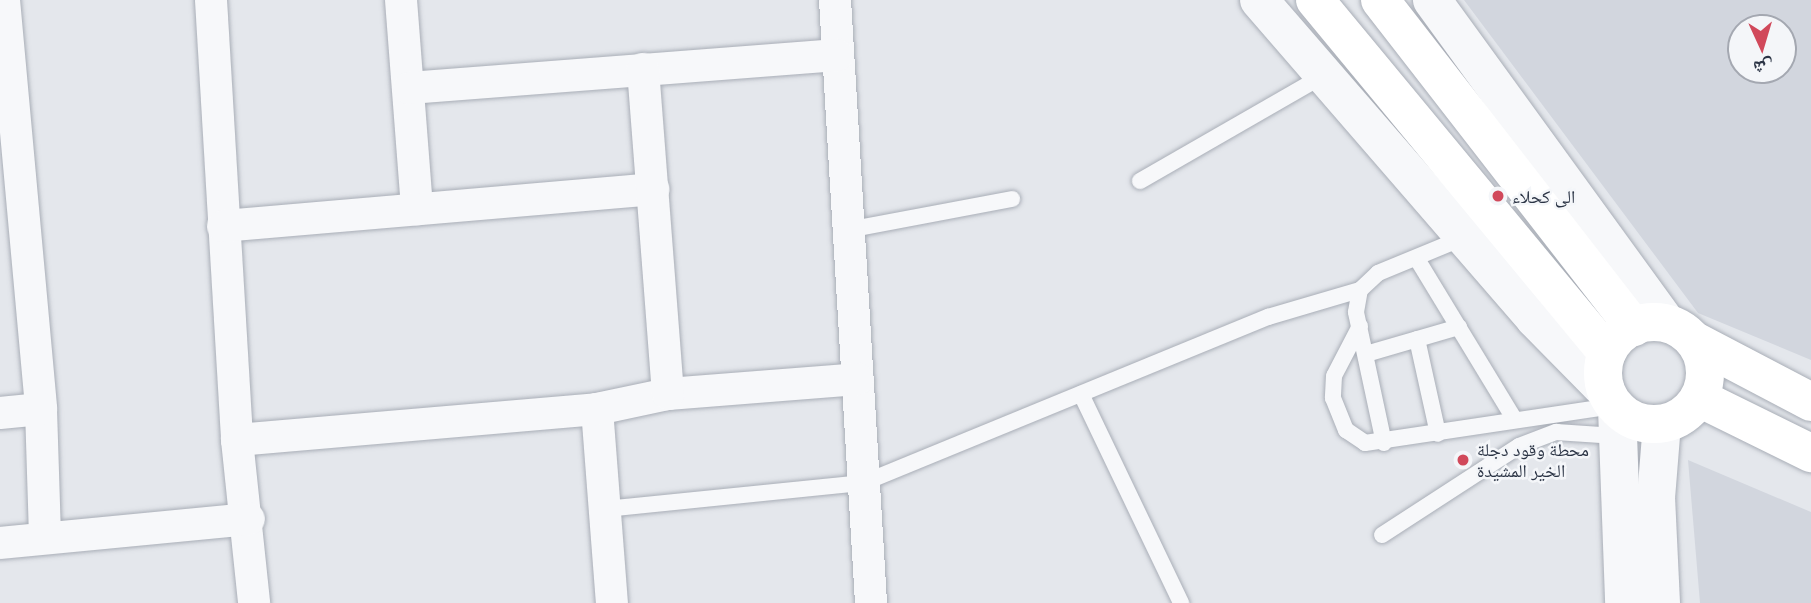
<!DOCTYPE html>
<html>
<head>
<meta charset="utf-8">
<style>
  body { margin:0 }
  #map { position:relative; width:1811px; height:603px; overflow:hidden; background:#e4e7ec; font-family:"Golos Text","Noto Naskh Arabic",sans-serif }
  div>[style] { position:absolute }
  .built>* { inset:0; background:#d2d6de }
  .roads { filter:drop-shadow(0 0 2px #a9aeb7) drop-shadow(0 0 2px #a9aeb7) }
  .service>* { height:16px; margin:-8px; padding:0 8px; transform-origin:8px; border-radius:8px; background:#f7f8fa }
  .minor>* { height:32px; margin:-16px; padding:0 16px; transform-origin:16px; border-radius:16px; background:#f7f8fa }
  .tertiary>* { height:38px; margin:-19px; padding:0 19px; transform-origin:19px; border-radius:19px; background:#f7f8fa }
  .primary>* { height:38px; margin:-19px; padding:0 19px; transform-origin:19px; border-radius:19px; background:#fff }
  .primary>.ring { margin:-19px; padding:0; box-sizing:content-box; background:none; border:38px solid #fff; border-radius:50% }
  .dots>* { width:19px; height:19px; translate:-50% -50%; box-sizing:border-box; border:4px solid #f4f6f9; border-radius:50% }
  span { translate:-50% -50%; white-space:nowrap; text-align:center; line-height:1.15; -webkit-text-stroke:5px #f4f6f9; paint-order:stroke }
  .poi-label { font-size:18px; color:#2b3445 }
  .left { translate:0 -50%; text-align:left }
  .north { position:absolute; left:1727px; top:14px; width:70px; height:70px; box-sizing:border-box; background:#f4f6f9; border:2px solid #a4a8b1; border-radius:50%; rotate:176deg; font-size:19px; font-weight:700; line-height:28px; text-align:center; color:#2b3445 }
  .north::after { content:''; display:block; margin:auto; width:24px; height:32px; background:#d1495b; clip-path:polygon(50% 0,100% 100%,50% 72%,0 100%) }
</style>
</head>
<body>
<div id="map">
  <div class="built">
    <i style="clip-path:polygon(evenodd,1464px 0,1811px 0,1811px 360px,1698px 313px,1464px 0,1783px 28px,1783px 70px,1741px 70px,1741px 28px,1783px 28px)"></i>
    <i style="clip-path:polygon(1688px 460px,1811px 512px,1811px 603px,1700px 603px)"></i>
  </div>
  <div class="roads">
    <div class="service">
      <i style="left:1140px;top:181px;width:212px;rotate:-29.9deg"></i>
      <i style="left:848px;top:230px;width:167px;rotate:-10.7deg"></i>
      <i style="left:1417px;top:259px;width:188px;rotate:58.7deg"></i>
      <i style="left:1360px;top:326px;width:56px;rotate:117.5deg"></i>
      <i style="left:1334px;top:376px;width:22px;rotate:93deg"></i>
      <i style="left:1333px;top:398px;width:35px;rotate:68deg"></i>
      <i style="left:1346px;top:430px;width:23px;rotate:34deg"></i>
      <i style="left:1365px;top:443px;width:237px;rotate:-8.5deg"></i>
      <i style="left:1599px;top:408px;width:15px;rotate:-28deg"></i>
      <i style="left:1417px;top:339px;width:97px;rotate:77.5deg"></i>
      <i style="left:1366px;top:354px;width:97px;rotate:-16.2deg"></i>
      <i style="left:1081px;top:394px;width:232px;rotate:64.4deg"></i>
      <i style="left:1384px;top:443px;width:134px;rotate:-102.1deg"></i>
      <i style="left:1356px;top:312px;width:22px;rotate:-80deg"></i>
      <i style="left:1360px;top:290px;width:25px;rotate:-43deg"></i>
      <i style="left:1378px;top:273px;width:92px;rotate:-22.4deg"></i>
      <i style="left:606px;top:509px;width:258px;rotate:-5.8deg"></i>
      <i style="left:863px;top:483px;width:438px;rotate:-22.3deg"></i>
      <i style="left:1268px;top:317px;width:96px;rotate:-16.4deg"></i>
      <i style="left:1382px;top:535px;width:163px;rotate:-33deg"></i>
      <i style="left:1519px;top:446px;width:40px;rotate:-21deg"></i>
      <i style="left:1556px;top:432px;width:60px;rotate:3.8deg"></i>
    </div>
    <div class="minor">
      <i style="left:4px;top:0;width:411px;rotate:84.8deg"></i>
      <i style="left:41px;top:409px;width:129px;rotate:88.2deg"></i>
      <i style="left:211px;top:0;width:441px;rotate:86.6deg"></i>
      <i style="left:237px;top:440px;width:164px;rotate:84deg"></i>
      <i style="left:401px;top:0;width:210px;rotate:85.6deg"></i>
      <i style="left:835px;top:0;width:604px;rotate:86.58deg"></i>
      <i style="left:409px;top:88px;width:430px;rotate:-4.4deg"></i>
      <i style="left:223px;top:226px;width:432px;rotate:-4.9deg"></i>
      <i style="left:668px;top:394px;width:190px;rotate:-4.5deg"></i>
      <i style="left:597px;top:409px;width:195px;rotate:85.6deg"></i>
      <i style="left:0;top:413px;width:41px;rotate:-5.6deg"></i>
      <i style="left:237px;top:440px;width:361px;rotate:-4.9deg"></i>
      <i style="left:597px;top:409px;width:73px;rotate:-11.9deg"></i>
      <i style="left:668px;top:394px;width:326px;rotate:-94.4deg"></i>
      <i style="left:0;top:543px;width:250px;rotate:-5.5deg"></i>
    </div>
    <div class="tertiary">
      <i style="left:1259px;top:0;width:422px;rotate:49.1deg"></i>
      <i style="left:1535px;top:319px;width:101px;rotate:45.4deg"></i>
      <i style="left:1432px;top:0;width:399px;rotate:54deg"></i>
      <i style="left:1617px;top:408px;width:195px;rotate:87.9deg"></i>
      <i style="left:1661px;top:603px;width:105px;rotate:-92.7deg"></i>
      <i style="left:1656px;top:498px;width:74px;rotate:-85.4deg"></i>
    </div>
    <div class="primary">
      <i style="left:1315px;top:0;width:458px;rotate:50.4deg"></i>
      <i style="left:1380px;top:0;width:414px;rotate:52.2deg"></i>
      <i class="ring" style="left:1603px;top:322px;width:64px;height:64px"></i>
      <i style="left:1695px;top:341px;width:131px;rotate:27.7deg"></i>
      <i style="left:1699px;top:398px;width:125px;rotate:26.2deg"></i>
    </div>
  </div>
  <div class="dots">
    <i style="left:1498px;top:196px;background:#d1495b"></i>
    <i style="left:1463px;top:460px;background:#d1495b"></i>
  </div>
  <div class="poi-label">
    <span class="left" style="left:1512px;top:196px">الى كحلاء</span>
    <span class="left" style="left:1477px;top:460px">محطة وقود دجلة<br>الخير المشيدة</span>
  </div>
  <div class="north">ش</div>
</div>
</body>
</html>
